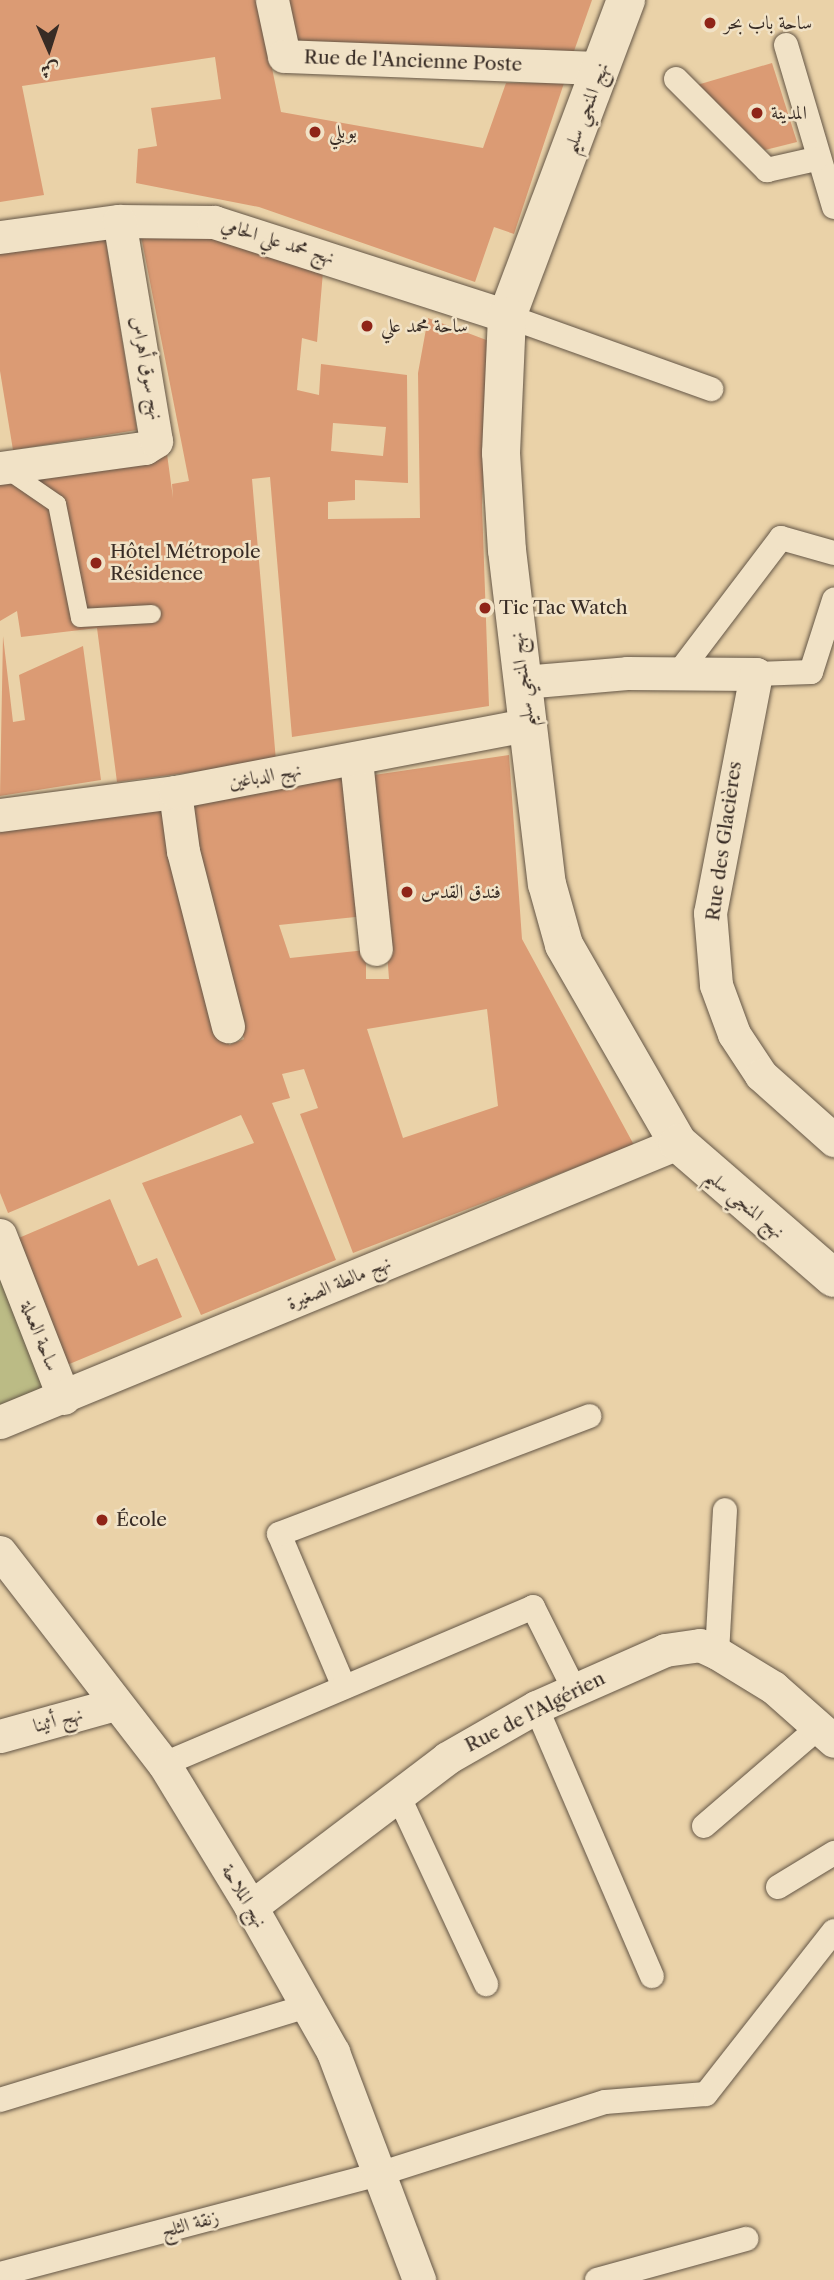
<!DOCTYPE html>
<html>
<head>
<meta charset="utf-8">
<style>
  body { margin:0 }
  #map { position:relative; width:834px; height:2280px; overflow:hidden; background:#ead2a8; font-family:"Libre Caslon Text",Amiri,serif }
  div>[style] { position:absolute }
  .green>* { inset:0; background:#bbbb85 }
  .building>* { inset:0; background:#db9b74 }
  .roads { filter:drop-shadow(0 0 2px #645646) drop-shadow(0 0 2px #645646) }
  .service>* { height:18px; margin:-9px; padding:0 9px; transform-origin:9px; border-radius:9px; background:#f1e2c6 }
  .pedestrian>* { height:24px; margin:-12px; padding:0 12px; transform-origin:12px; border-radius:12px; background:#f1e2c6 }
  .minor>* { height:33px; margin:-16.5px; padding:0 16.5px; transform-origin:16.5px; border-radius:16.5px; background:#f1e2c6 }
  .secondary>* { height:38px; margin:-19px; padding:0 19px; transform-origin:19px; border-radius:19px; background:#f1e2c6 }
  .dots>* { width:19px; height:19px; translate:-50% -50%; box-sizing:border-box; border:4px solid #f1e2c6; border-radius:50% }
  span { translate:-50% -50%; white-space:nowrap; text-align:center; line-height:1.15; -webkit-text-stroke:5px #f1e2c6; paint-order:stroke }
  .poi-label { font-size:19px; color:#382c25 }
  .left { translate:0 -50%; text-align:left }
  .street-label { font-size:19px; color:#382c25 }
  .north { position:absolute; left:14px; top:14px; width:70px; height:70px; -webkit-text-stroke:5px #f1e2c6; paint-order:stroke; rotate:177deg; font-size:19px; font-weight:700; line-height:28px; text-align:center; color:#382c25 }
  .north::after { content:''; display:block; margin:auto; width:24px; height:32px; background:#382c25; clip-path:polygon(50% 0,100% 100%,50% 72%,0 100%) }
</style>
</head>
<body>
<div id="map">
  <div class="green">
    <i style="clip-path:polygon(0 1258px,54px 1392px,0 1414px)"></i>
  </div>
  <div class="building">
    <i style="clip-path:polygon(0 0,258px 0,281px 112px,483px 148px,506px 83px,564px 83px,514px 234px,494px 227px,475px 282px,259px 207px,136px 183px,138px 149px,157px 146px,151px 108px,221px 99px,215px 57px,22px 86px,44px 195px,0 202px)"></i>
    <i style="clip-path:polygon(284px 0,592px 0,573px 54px,294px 51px)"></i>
    <i style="clip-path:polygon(772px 63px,797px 142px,765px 150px,697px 85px)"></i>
    <i style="clip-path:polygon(evenodd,171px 227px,249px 243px,323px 272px,317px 342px,302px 338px,297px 390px,319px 395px,321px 364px,407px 375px,408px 483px,355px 480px,355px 500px,328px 502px,328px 519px,420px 518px,418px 373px,428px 318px,489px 341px,482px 505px,489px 706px,292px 737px,270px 477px,252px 479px,276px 761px,117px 782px,97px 628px,21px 637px,17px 611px,0 621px,0 481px,167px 454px,173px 498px,172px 484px,189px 481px,140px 231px,171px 227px,333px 423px,386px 427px,383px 456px,331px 451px,333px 423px)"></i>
    <i style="clip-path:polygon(105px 235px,137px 430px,13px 450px,0 371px,0 253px)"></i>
    <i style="clip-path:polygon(3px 636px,13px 722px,25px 720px,19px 675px,83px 646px,101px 780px,0 796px)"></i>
    <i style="clip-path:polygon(evenodd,509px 755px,522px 939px,634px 1145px,353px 1253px,300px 1114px,318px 1108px,304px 1069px,282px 1074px,290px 1098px,272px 1103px,336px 1260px,201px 1315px,142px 1183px,254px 1143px,241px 1115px,8px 1213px,0 1193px,0 821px,173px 796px,184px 887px,229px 1045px,244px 1039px,204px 883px,193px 798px,356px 776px,365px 916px,279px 925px,290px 958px,366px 950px,366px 979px,389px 979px,374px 775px,509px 755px,487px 1009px,498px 1106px,403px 1138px,367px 1029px,487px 1009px)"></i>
    <i style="clip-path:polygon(110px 1199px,138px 1266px,157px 1258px,182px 1317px,67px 1365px,14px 1240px)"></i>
  </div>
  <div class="roads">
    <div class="service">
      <i style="left:6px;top:469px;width:62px;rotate:34.5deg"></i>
      <i style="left:57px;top:504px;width:116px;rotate:78.6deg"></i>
      <i style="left:80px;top:618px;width:72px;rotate:-3.2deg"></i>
    </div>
    <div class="pedestrian">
      <i style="left:786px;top:45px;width:169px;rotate:73.5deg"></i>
      <i style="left:676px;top:79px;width:129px;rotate:45deg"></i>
      <i style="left:767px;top:170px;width:50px;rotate:-12.7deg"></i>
      <i style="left:507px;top:316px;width:217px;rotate:19.7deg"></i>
      <i style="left:680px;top:671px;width:167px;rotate:-52.8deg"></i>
      <i style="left:781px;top:538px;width:55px;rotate:15.8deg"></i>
      <i style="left:756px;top:674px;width:55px;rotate:-2.1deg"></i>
      <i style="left:811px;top:672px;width:76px;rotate:-72.3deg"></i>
      <i style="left:717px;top:1653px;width:143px;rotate:-86.8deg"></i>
      <i style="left:344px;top:1687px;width:166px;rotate:-113deg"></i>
      <i style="left:279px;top:1534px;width:332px;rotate:-20.8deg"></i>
      <i style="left:536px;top:1707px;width:293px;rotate:66.7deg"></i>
      <i style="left:164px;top:1764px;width:401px;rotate:-23deg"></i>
      <i style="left:533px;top:1607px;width:92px;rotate:63.4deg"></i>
      <i style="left:397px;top:1793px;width:211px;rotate:65deg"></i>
      <i style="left:704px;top:1826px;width:150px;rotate:-40.7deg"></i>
      <i style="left:778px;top:1887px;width:66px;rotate:-31.3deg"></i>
      <i style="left:0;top:2100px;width:321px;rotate:-17deg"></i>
      <i style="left:0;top:2274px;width:392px;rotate:-14.8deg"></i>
      <i style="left:379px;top:2174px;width:237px;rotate:-17.7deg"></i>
      <i style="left:605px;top:2102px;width:101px;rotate:-4.5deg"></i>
      <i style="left:706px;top:2094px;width:207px;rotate:-51.9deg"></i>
      <i style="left:597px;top:2280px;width:155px;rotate:-15.4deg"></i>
    </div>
    <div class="minor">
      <i style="left:272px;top:0;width:57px;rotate:77.9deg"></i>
      <i style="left:284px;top:56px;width:317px;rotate:2.2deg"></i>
      <i style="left:0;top:237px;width:120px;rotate:-7.7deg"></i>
      <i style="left:119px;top:221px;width:95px;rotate:0.6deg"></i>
      <i style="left:214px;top:222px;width:308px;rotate:17.8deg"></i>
      <i style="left:0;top:468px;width:146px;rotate:-7.9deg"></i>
      <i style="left:145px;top:448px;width:13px;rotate:-32deg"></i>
      <i style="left:156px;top:441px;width:223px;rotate:-99.5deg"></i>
      <i style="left:523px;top:682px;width:104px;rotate:-4.9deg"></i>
      <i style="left:627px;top:673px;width:129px;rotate:0.4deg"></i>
      <i style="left:756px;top:674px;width:243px;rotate:100.9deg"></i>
      <i style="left:710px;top:913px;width:72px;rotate:85.2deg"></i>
      <i style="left:716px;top:985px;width:52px;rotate:69.8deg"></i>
      <i style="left:734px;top:1034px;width:49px;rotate:56.6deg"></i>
      <i style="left:761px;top:1075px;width:98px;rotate:41.7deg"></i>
      <i style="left:356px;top:760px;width:190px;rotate:84deg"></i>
      <i style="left:175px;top:792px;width:60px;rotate:82.3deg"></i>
      <i style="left:183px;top:851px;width:181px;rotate:75.6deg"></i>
      <i style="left:0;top:815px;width:177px;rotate:-7.5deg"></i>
      <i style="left:175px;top:792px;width:358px;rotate:-10.8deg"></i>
      <i style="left:0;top:1235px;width:175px;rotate:68.6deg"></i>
      <i style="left:0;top:1422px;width:733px;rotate:-22.37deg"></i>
      <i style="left:0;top:1552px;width:268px;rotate:52.3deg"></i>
      <i style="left:164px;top:1764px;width:167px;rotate:58.7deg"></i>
      <i style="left:251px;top:1907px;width:167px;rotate:60.5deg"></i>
      <i style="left:333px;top:2052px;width:244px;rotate:69.3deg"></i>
      <i style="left:0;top:1736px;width:119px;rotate:-15.5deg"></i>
      <i style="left:251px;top:1907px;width:246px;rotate:-37.2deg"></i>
      <i style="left:447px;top:1758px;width:103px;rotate:-29.8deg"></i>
      <i style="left:536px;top:1707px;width:141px;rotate:-23.8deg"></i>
      <i style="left:665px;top:1650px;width:35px;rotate:-8deg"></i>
      <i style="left:700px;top:1645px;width:19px;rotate:25deg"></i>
      <i style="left:717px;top:1653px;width:66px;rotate:31.3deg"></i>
      <i style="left:773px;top:1687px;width:81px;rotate:41.5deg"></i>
    </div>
    <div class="secondary">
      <i style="left:626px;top:0;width:338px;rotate:110.6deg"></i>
      <i style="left:507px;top:316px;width:137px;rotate:92.5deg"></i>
      <i style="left:501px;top:453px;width:97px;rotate:86.5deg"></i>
      <i style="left:507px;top:550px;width:336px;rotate:83.2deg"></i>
      <i style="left:547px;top:884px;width:63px;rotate:74.4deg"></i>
      <i style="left:564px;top:945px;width:228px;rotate:60.1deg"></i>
      <i style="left:678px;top:1143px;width:206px;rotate:40.9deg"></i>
    </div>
  </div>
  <div class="dots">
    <i style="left:710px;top:23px;background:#8f2418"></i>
    <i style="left:757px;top:113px;background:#8f2418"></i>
    <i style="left:315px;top:132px;background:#8f2418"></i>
    <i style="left:367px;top:326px;background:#8f2418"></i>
    <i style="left:96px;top:563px;background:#8f2418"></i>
    <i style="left:485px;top:608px;background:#8f2418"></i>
    <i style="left:407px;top:892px;background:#8f2418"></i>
    <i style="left:102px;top:1520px;background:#8f2418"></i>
  </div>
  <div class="poi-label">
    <span class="left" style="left:724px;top:23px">ساحة باب بحر</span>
    <span class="left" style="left:771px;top:113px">المدينة</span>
    <span class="left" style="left:329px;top:132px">بوبلي</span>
    <span class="left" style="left:381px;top:326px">ساحة محمد علي</span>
    <span class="left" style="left:110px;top:563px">Hôtel Métropole<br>Résidence</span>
    <span class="left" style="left:499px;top:608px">Tic Tac Watch</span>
    <span class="left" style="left:421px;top:892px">فندق القدس</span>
    <span class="left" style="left:116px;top:1520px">École</span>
  </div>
  <div class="street-label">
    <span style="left:413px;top:61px;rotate:2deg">Rue de l'Ancienne Poste</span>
    <span style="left:586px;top:108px;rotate:-69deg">نهج المنجي سليم</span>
    <span style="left:278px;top:241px;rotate:17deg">نهج محمد علي الحامي</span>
    <span style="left:147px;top:368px;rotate:79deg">نهج سوق أهراس</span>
    <span style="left:522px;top:680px;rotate:-97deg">نهج المنجي سليم</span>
    <span style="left:265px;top:776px;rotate:-10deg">نهج الدباغين</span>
    <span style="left:724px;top:841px;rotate:-82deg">Rue des Glacières</span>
    <span style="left:745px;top:1204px;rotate:40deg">نهج المنجي سليم</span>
    <span style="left:339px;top:1283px;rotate:-23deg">نهج مالطة الصغيرة</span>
    <span style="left:40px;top:1336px;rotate:68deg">ساحة العملة</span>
    <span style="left:535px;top:1712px;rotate:-27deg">Rue de l'Algérien</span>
    <span style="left:58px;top:1720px;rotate:-15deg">نهج أثينا</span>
    <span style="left:244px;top:1896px;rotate:59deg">نهج الملاحة</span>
    <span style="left:190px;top:2224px;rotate:-15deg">زنقة الثلج</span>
  </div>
  <div class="north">ش</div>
</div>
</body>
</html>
